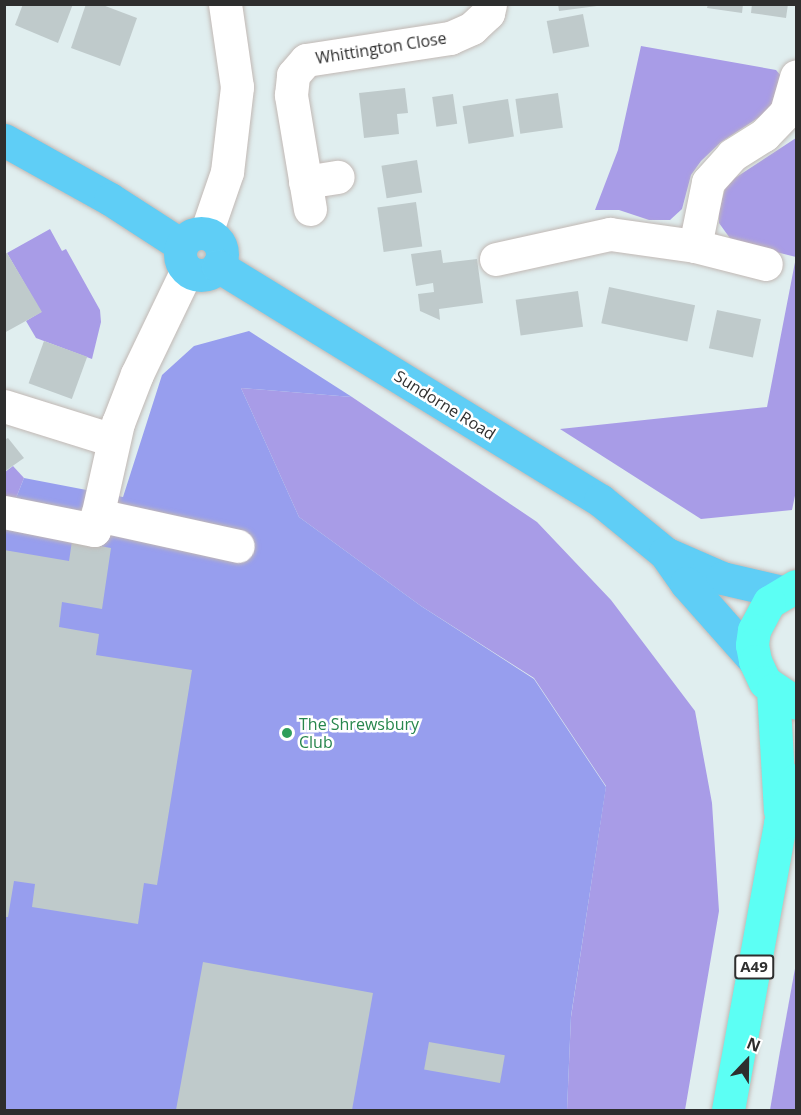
<!DOCTYPE html>
<html>
<head>
<meta charset="utf-8">
<style>
  body { margin:0 }
  #map { position:relative; width:801px; height:1115px; overflow:hidden; background:#e0eeef; font-family:"Open Sans",sans-serif }
  div>[style] { position:absolute }
  .green>* { inset:0; background:#a89ce7 }
  .pitch>* { inset:0; background:#979eee }
  .building>* { inset:0; background:#bfcacb; transform-origin:0 0 }
  .roads { filter:drop-shadow(0 0 2px #c1b8b4) drop-shadow(0 0 2px #c1b8b4) }
  .minor>* { height:33px; margin:-16.5px; padding:0 16.5px; transform-origin:16.5px; border-radius:16.5px; background:#fff }
  .major>* { height:33px; margin:-16.5px; padding:0 16.5px; transform-origin:16.5px; border-radius:16.5px; background:#5fcef6 }
  .major>.ring { margin:-16.5px; padding:0; box-sizing:content-box; background:none; border:33px solid #5fcef6; border-radius:50% }
  .highway>* { height:33px; margin:-16.5px; padding:0 16.5px; transform-origin:16.5px; border-radius:16.5px; background:#5cfff4 }
  .dots>* { width:16px; height:16px; translate:-50% -50%; box-sizing:border-box; border:3px solid #fff; border-radius:50% }
  span { translate:-50% -50%; white-space:nowrap; text-align:center; line-height:1.15; -webkit-text-stroke:5px #fff; paint-order:stroke }
  .shield-label span { padding:2px 4px; background:#fff; border:2px solid; border-radius:4px; -webkit-text-stroke-width:0 }
  .shield-label { font-size:15px; color:#2e2e2e; font-weight:700 }
  .street-label { font-size:16px; color:#2e2e2e }
  .leisure-label { font-size:16px; color:#27864d }
  .left { translate:0 -50%; text-align:left }
  .frame { position:absolute; inset:0; border:6px solid #2e2e2e; pointer-events:none }
  .north { position:absolute; left:717px; top:1031px; width:60px; height:60px; -webkit-text-stroke:4px #fff; paint-order:stroke; rotate:22deg; font-size:16px; font-weight:700; line-height:24px; text-align:center; color:#2e2e2e }
  .north::after { content:''; display:block; margin:auto; width:21px; height:27px; background:#2e2e2e; clip-path:polygon(50% 0,100% 100%,50% 72%,0 100%) }
</style>
</head>
<body>
<div id="map">
  <div class="green">
    <i style="clip-path:polygon(641px 46px,776px 70px,782px 77px,778px 96px,767px 112px,721px 142px,701px 161px,691px 175px,682px 209px,670px 220px,649px 220px,619px 210px,595px 210px,618px 150px)"></i>
    <i style="clip-path:polygon(796px 138px,796px 491px,792px 510px,701px 519px,560px 429px,767px 407px,796px 257px,732px 241px,719px 223px,719px 210px,725px 189px,735px 178px)"></i>
    <i style="clip-path:polygon(50px 229px,62px 251px,66px 249px,100px 310px,101px 322px,92px 359px,36px 338px,26px 321px,41px 312px,7px 253px)"></i>
    <i style="clip-path:polygon(241px 388px,352px 397px,537px 522px,611px 600px,695px 711px,712px 803px,719px 911px,685px 1110px,567px 1110px,571px 1017px,606px 786px,534px 678px,421px 606px,299px 517px)"></i>
    <i style="clip-path:polygon(13px 466px,24px 478px,14px 503px,5px 502px,5px 472px)"></i>
    <i style="clip-path:polygon(796px 963px,796px 1110px,770px 1110px,779px 1057px)"></i>
  </div>
  <div class="pitch">
    <i style="clip-path:polygon(249px 331px,352px 397px,241px 388px,299px 517px,421px 606px,534px 679px,606px 787px,571px 1016px,567px 1110px,5px 1110px,4px 502px,14px 503px,24px 478px,123px 497px,162px 375px,194px 346px)"></i>
  </div>
  <div class="building">
    <i style="clip-path:polygon(23px 4px,73px 4px,58px 43px,15px 25px)"></i>
    <i style="clip-path:polygon(86px 4px,100px 4px,137px 18px,120px 66px,71px 48px)"></i>
    <i style="clip-path:polygon(558px 4px,597px 4px,597px 6px,559px 11px)"></i>
    <i style="clip-path:polygon(708px 4px,743px 4px,742px 13px,707px 8px)"></i>
    <i style="clip-path:polygon(752px 4px,788px 4px,786px 18px,751px 13px)"></i>
    <i style="left:583px;top:14px;width:33px;height:37px;rotate:79deg"></i>
    <i style="clip-path:polygon(405px 88px,408px 113px,397px 114px,399px 134px,364px 138px,359px 93px)"></i>
    <i style="left:558px;top:93px;width:35px;height:43px;rotate:82deg"></i>
    <i style="left:453px;top:94px;width:30px;height:21px;rotate:82deg"></i>
    <i style="left:508px;top:99px;width:38px;height:46px;rotate:81deg"></i>
    <i style="left:417px;top:160px;width:33px;height:36px;rotate:81deg"></i>
    <i style="left:416px;top:202px;width:45px;height:39px;rotate:82deg"></i>
    <i style="clip-path:polygon(441px 250px,443px 263px,477px 259px,483px 303px,439px 309px,440px 320px,420px 311px,418px 294px,434px 292px,433px 283px,416px 286px,411px 254px)"></i>
    <i style="clip-path:polygon(7px 253px,42px 312px,4px 333px,4px 254px)"></i>
    <i style="left:609px;top:287px;width:88px;height:37px;rotate:12deg"></i>
    <i style="left:578px;top:291px;width:36px;height:63px;rotate:82deg"></i>
    <i style="left:717px;top:310px;width:45px;height:39px;rotate:12deg"></i>
    <i style="left:44px;top:341px;width:46px;height:45px;rotate:20deg"></i>
    <i style="clip-path:polygon(8px 438px,24px 458px,4px 472px,4px 440px)"></i>
    <i style="clip-path:polygon(72px 541px,111px 548px,102px 609px,62px 602px,59px 627px,99px 634px,96px 655px,192px 670px,157px 885px,144px 883px,138px 924px,32px 907px,35px 884px,14px 881px,8px 917px,4px 917px,4px 550px,69px 561px)"></i>
    <i style="clip-path:polygon(203px 962px,373px 993px,352px 1110px,176px 1110px)"></i>
    <i style="left:429px;top:1042px;width:77px;height:28px;rotate:10deg"></i>
  </div>
  <div class="roads">
    <div class="minor">
      <i style="left:305px;top:182px;width:33px;rotate:-9deg"></i>
      <i style="left:310px;top:209px;width:116px;rotate:-99.5deg"></i>
      <i style="left:291px;top:95px;width:20px;rotate:-84deg"></i>
      <i style="left:293px;top:75px;width:20px;rotate:-49deg"></i>
      <i style="left:306px;top:60px;width:146px;rotate:-8.7deg"></i>
      <i style="left:450px;top:38px;width:24px;rotate:-24deg"></i>
      <i style="left:472px;top:28px;width:22px;rotate:-43deg"></i>
      <i style="left:488px;top:13px;width:9px;rotate:-77deg"></i>
      <i style="left:206px;top:233px;width:65px;rotate:-71deg"></i>
      <i style="left:227px;top:172px;width:86px;rotate:-83.3deg"></i>
      <i style="left:237px;top:87px;width:84px;rotate:-98.2deg"></i>
      <i style="left:695px;top:246px;width:65px;rotate:-78.5deg"></i>
      <i style="left:708px;top:182px;width:36px;rotate:-48deg"></i>
      <i style="left:732px;top:155px;width:38px;rotate:-32deg"></i>
      <i style="left:764px;top:135px;width:32px;rotate:-46deg"></i>
      <i style="left:786px;top:112px;width:37px;rotate:-74deg"></i>
      <i style="left:496px;top:259px;width:117px;rotate:-12.4deg"></i>
      <i style="left:610px;top:234px;width:86px;rotate:8deg"></i>
      <i style="left:695px;top:246px;width:73px;rotate:14.2deg"></i>
      <i style="left:4px;top:406px;width:114px;rotate:17.3deg"></i>
      <i style="left:4px;top:512px;width:92px;rotate:11.3deg"></i>
      <i style="left:94px;top:530px;width:110px;rotate:-77.4deg"></i>
      <i style="left:118px;top:423px;width:53px;rotate:-68.8deg"></i>
      <i style="left:137px;top:374px;width:115px;rotate:-64.3deg"></i>
      <i style="left:97px;top:515px;width:144px;rotate:12.4deg"></i>
    </div>
    <div class="major">
      <i style="left:4px;top:140px;width:121px;rotate:29.1deg"></i>
      <i style="left:110px;top:199px;width:85px;rotate:32.9deg"></i>
      <i class="ring" style="left:180px;top:233px;width:9px;height:9px"></i>
      <i style="left:218px;top:266px;width:448px;rotate:31.5deg"></i>
      <i style="left:600px;top:500px;width:84px;rotate:39.2deg"></i>
      <i style="left:665px;top:553px;width:62px;rotate:23.7deg"></i>
      <i style="left:722px;top:578px;width:62px;rotate:13.1deg"></i>
      <i style="left:665px;top:553px;width:37px;rotate:55deg"></i>
      <i style="left:686px;top:583px;width:104px;rotate:48.5deg"></i>
    </div>
    <div class="highway">
      <i style="left:796px;top:586px;width:31px;rotate:149deg"></i>
      <i style="left:769px;top:602px;width:32px;rotate:118deg"></i>
      <i style="left:754px;top:630px;width:15px;rotate:98deg"></i>
      <i style="left:752px;top:645px;width:16px;rotate:79deg"></i>
      <i style="left:755px;top:661px;width:23px;rotate:65deg"></i>
      <i style="left:765px;top:682px;width:37px;rotate:34deg"></i>
      <i style="left:773px;top:690px;width:121px;rotate:86.7deg"></i>
      <i style="left:728px;top:1110px;width:292px;rotate:-79.7deg"></i>
      <i style="left:780px;top:823px;width:46px;rotate:-69.6deg"></i>
    </div>
  </div>
  <div class="dots">
    <i style="left:287px;top:733px;background:#2e9e5b"></i>
  </div>
  <div class="shield-label">
    <span style="left:754px;top:967px">A49</span>
  </div>
  <div class="street-label">
    <span style="left:381px;top:48px;rotate:-9deg">Whittington Close</span>
    <span style="left:445px;top:405px;rotate:32deg">Sundorne Road</span>
  </div>
  <div class="leisure-label">
    <span class="left" style="left:299px;top:733px">The Shrewsbury<br>Club</span>
  </div>
  <div class="frame"></div>
  <div class="north">N</div>
</div>
</body>
</html>
